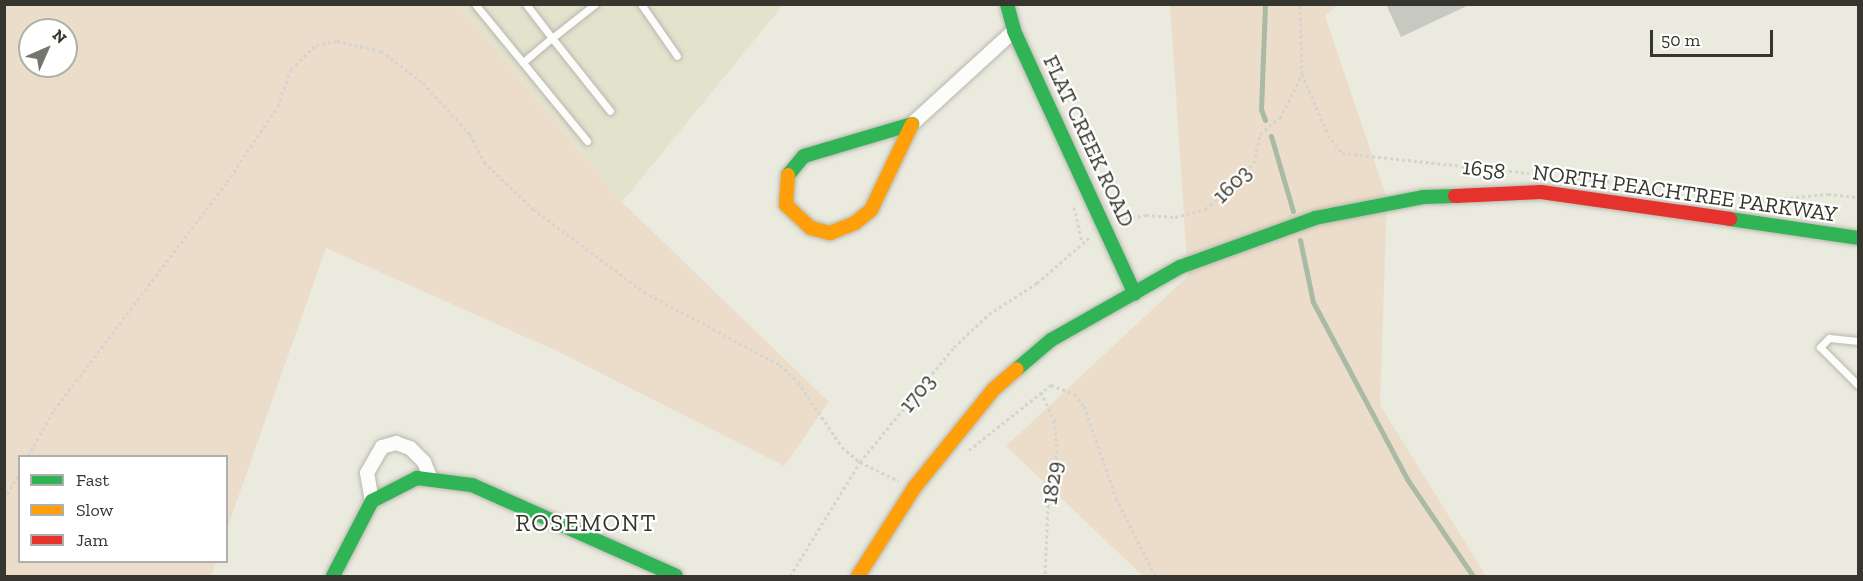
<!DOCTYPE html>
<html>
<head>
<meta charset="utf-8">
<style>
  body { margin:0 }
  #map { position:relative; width:1863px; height:581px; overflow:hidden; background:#ebeade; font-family:"Zilla Slab",serif }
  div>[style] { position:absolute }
  .built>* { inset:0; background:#e3e2cd }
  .green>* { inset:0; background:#ecddcb }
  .stream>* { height:5px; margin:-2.5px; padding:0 2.5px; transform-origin:2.5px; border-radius:2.5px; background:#a9baa5 }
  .building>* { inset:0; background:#c7c8bf }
  .path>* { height:3px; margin-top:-1.5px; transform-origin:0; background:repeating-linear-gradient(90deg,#d4d4d0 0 3px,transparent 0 6px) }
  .roads { filter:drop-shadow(0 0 2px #b8b7ae) drop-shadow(0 0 2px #b8b7ae) }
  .lane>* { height:7px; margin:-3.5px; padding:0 3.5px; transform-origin:3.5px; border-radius:3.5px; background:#fcfcfa }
  .street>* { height:14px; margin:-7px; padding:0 7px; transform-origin:7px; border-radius:7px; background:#fcfcfa }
  .fast>* { height:14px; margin:-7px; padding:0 7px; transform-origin:7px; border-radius:7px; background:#30b455 }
  .slow>* { height:14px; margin:-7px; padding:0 7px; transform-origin:7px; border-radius:7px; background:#ff9f0a }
  .jam>* { height:14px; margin:-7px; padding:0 7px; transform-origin:7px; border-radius:7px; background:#e5322d }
  span { translate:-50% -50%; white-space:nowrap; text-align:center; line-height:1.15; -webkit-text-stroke:4.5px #fff; paint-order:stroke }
  .street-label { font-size:22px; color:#37362e }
  .neighbourhood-label { font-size:24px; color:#37362e; letter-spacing:1.5px }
  .frame { position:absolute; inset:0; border:6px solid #37362e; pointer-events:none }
  .legend { position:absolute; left:18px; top:455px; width:210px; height:108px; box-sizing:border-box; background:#fff; border:2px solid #afafab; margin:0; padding:8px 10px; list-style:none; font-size:18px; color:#37362e }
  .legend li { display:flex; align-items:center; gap:12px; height:30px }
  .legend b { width:30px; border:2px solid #afafab }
  .north { position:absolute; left:18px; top:18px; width:60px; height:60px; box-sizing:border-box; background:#fff; border:2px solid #afafab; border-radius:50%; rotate:45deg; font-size:16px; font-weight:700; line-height:24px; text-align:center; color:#37362e }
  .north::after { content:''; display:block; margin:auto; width:21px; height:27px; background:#76756c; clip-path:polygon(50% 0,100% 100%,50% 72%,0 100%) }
  .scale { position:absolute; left:1650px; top:30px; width:123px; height:27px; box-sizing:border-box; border:3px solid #37362e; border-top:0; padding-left:8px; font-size:18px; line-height:21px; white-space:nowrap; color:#37362e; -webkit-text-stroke:4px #fff; paint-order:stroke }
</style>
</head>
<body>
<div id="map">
  <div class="built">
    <i style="clip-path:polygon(459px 5px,783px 5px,622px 202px)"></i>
  </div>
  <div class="green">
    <i style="clip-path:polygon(evenodd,4px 5px,459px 5px,622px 202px,829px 402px,784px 466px,557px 351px,326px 248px,227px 529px,226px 456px,20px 456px,20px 562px,216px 562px,211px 576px,5px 576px,4px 5px,30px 30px,66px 30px,66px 66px,30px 66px,30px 30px)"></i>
    <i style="clip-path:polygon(1170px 5px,1337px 5px,1325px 16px,1387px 199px,1380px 405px,1486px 576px,1143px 576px,1006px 446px,1188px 276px)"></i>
  </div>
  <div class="stream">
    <i style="left:1265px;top:120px;width:12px;rotate:-110deg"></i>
    <i style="left:1261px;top:109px;width:105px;rotate:-87.8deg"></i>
    <i style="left:1271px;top:136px;width:78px;rotate:73.7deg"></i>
    <i style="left:1300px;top:240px;width:63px;rotate:78.2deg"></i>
    <i style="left:1313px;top:302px;width:200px;rotate:62deg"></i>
    <i style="left:1407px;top:479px;width:117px;rotate:55.8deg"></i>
  </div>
  <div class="building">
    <i style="clip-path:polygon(1386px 4px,1471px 4px,1401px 37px)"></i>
  </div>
  <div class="path">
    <i style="left:112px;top:5px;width:1px;rotate:-45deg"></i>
    <i style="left:1302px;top:74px;width:66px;rotate:66.9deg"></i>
    <i style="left:1328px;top:135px;width:23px;rotate:52deg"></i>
    <i style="left:1342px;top:153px;width:188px;rotate:6.1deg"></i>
    <i style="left:1571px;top:177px;width:196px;rotate:6.7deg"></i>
    <i style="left:1766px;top:200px;width:62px;rotate:-5.5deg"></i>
    <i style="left:1828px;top:194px;width:30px;rotate:6deg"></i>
    <i style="left:1074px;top:207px;width:36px;rotate:77deg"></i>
    <i style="left:1120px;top:220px;width:26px;rotate:-11deg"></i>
    <i style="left:1146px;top:215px;width:29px;rotate:4deg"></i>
    <i style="left:1175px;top:217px;width:32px;rotate:-14deg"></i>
    <i style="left:1206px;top:209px;width:66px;rotate:-43.8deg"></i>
    <i style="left:1254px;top:163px;width:30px;rotate:-78deg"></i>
    <i style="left:1260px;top:134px;width:26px;rotate:-39deg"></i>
    <i style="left:1280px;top:118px;width:49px;rotate:-63.4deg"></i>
    <i style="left:1302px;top:74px;width:70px;rotate:-91.6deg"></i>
    <i style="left:1041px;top:392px;width:31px;rotate:65deg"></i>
    <i style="left:1054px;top:420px;width:30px;rotate:84deg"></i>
    <i style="left:1057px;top:450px;width:56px;rotate:99.3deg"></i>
    <i style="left:1048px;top:505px;width:71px;rotate:92.4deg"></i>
    <i style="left:969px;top:450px;width:105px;rotate:-38.4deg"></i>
    <i style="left:1051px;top:385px;width:25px;rotate:21deg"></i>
    <i style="left:1074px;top:394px;width:16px;rotate:50deg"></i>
    <i style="left:1084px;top:406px;width:97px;rotate:70.8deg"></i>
    <i style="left:1116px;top:498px;width:87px;rotate:63.4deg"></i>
    <i style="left:28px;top:456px;width:53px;rotate:-60.5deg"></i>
    <i style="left:54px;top:410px;width:286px;rotate:-52.8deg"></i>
    <i style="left:227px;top:182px;width:92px;rotate:-56.1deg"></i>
    <i style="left:278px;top:106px;width:39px;rotate:-71deg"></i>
    <i style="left:291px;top:69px;width:35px;rotate:-44deg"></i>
    <i style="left:316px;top:45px;width:21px;rotate:-11deg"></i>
    <i style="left:337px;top:41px;width:45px;rotate:12.8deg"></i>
    <i style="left:381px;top:51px;width:53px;rotate:37.3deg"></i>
    <i style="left:423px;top:83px;width:69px;rotate:47.3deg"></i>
    <i style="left:470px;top:134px;width:31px;rotate:63deg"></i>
    <i style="left:484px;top:162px;width:68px;rotate:43.8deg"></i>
    <i style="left:533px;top:209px;width:139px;rotate:36.8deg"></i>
    <i style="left:644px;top:292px;width:154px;rotate:28.2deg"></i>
    <i style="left:780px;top:365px;width:25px;rotate:43deg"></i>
    <i style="left:798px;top:382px;width:78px;rotate:55.9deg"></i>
    <i style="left:842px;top:447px;width:23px;rotate:40deg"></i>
    <i style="left:860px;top:462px;width:43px;rotate:26deg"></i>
    <i style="left:4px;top:499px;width:31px;rotate:-59deg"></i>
    <i style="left:790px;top:576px;width:134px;rotate:-58.4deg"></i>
    <i style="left:860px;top:462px;width:149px;rotate:-50.7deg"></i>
    <i style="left:954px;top:347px;width:48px;rotate:-43.3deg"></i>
    <i style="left:989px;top:314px;width:57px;rotate:-32.9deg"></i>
    <i style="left:1037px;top:283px;width:72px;rotate:-41deg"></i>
  </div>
  <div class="roads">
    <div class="lane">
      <i style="left:475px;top:4px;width:177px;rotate:50.7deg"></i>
      <i style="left:526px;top:4px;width:43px;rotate:52.6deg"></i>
      <i style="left:552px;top:38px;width:55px;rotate:-38.3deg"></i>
      <i style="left:641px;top:4px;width:63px;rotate:55.3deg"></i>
      <i style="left:523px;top:62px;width:38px;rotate:-40deg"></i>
      <i style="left:552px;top:38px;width:93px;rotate:51.5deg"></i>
      <i style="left:1858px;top:341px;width:29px;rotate:-174deg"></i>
      <i style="left:1829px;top:338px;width:13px;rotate:135deg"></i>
      <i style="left:1820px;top:347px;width:54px;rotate:45deg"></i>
    </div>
    <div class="street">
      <i style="left:912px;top:124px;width:138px;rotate:-42.4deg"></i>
      <i style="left:372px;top:501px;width:28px;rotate:-100deg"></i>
      <i style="left:367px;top:473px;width:30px;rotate:-60deg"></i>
      <i style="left:382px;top:447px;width:15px;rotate:-16deg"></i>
      <i style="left:396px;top:443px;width:15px;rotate:20deg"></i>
      <i style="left:410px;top:448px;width:20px;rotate:45deg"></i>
      <i style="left:424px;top:462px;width:18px;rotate:68deg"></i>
    </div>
    <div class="fast">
      <i style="left:1007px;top:4px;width:28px;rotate:75deg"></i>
      <i style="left:1014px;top:31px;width:289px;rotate:65.3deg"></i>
      <i style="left:788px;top:175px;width:25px;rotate:-50deg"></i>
      <i style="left:804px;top:156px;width:113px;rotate:-16.5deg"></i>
      <i style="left:1730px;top:219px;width:129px;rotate:8.4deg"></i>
      <i style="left:1017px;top:369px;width:45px;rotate:-40.5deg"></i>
      <i style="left:1051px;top:340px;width:148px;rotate:-29.5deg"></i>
      <i style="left:1180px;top:267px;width:144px;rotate:-19.9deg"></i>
      <i style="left:1315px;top:218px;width:110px;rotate:-11deg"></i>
      <i style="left:1423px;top:197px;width:32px;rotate:-2deg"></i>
      <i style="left:333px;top:576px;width:85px;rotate:-62.5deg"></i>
      <i style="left:372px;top:501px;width:51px;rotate:-27.1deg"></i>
      <i style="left:417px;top:478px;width:55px;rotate:7.3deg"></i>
      <i style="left:472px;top:485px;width:223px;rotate:24deg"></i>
    </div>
    <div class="slow">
      <i style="left:788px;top:175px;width:30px;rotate:94deg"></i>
      <i style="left:786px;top:205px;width:34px;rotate:43deg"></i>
      <i style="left:811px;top:228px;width:20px;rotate:15deg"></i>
      <i style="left:830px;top:233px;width:27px;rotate:-22deg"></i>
      <i style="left:855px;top:223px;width:21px;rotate:-39deg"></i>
      <i style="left:871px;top:210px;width:95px;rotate:-64.5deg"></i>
      <i style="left:858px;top:576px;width:104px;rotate:-57.5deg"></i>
      <i style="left:914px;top:488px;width:127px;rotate:-51.1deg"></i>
      <i style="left:994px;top:389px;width:30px;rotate:-41deg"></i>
    </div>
    <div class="jam">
      <i style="left:1455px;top:196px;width:86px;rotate:-2.7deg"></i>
      <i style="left:1541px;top:192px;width:191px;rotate:8.1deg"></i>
    </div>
  </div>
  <div class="street-label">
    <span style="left:1089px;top:141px;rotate:65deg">FLAT CREEK ROAD</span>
    <span style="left:1484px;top:169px;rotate:7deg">1658</span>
    <span style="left:1232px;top:184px;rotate:-45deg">1603</span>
    <span style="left:1685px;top:193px;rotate:8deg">NORTH PEACHTREE PARKWAY</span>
    <span style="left:917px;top:393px;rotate:-51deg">1703</span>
    <span style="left:1052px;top:483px;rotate:-82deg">1829</span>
  </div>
  <div class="neighbourhood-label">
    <span style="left:586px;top:523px">ROSEMONT</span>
  </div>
  <div class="frame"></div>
  <ul class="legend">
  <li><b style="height:8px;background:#30b455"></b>Fast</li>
  <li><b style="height:8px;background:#ff9f0a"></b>Slow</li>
  <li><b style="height:8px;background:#e5322d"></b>Jam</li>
  </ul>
  <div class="north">N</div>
  <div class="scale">50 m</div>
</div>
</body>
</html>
